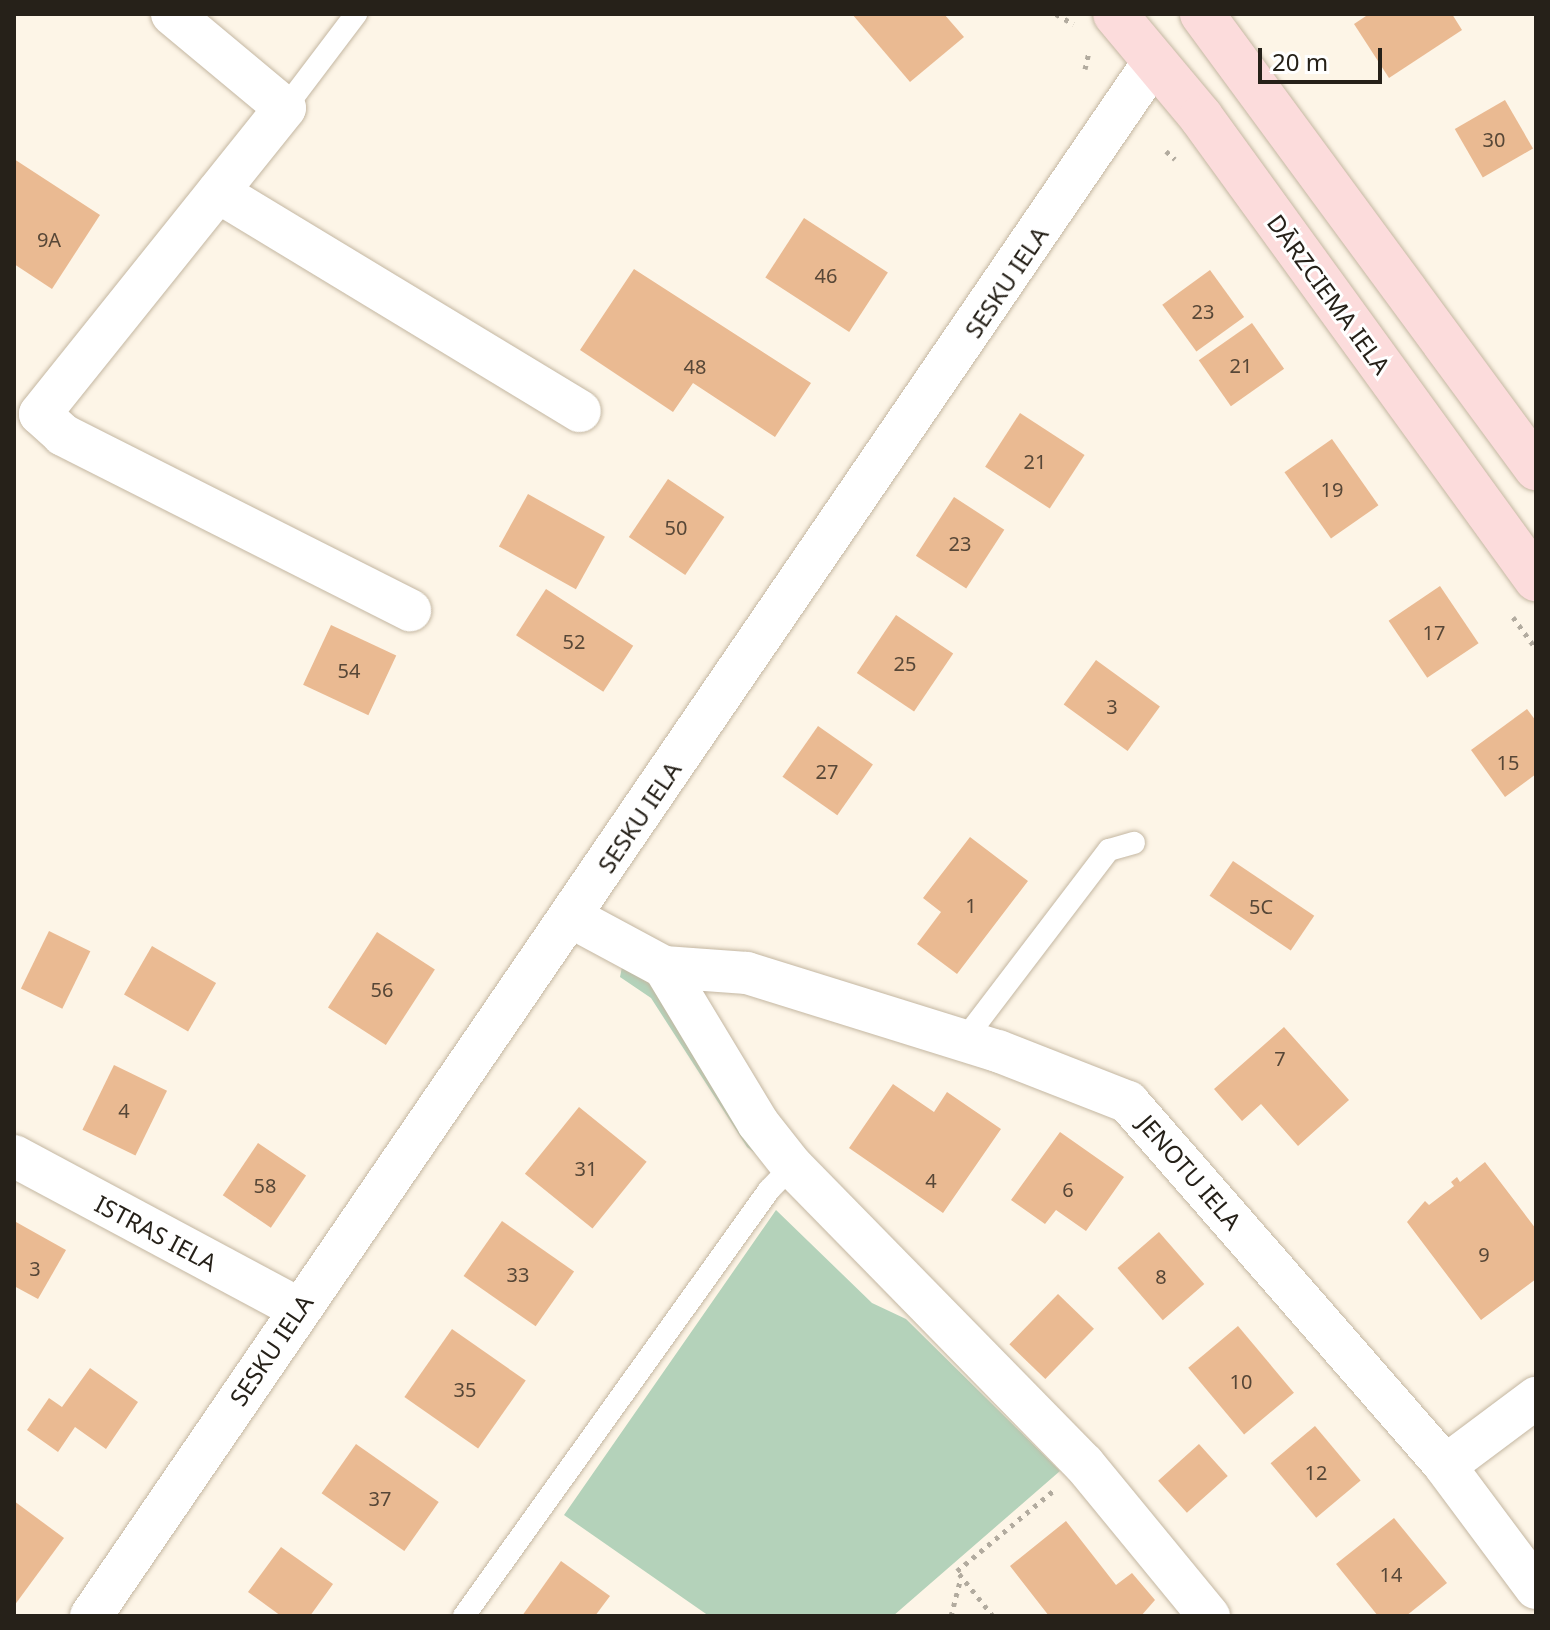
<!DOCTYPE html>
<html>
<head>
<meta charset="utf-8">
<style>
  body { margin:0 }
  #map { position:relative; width:1550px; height:1630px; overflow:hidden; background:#fdf5e7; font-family:"Noto Sans",sans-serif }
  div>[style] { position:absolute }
  .green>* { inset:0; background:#b4d2ba }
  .building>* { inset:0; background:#eaba92; transform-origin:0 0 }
  .path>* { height:5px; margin-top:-2.5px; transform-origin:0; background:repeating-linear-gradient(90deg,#b2ab9f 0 4px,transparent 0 10px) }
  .roads { filter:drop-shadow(0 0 2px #c4b7a2) drop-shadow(0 0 2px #c4b7a2) }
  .lane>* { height:22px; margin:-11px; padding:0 11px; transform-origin:11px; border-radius:11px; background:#fff }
  .street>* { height:42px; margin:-21px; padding:0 21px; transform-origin:21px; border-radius:21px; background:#fff }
  .secondary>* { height:44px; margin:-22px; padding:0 22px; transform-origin:22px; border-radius:22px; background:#fcdcdc }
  span { translate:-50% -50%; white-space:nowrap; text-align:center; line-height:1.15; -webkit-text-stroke:6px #fff; paint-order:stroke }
  .number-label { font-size:20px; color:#574737 }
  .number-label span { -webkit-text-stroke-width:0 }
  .street-label { font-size:24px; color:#262119 }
  .frame { position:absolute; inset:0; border:16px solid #262119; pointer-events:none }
  .scale { position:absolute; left:1258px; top:48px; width:124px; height:36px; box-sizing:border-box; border:4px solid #262119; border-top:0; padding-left:10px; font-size:24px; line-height:28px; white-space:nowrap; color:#262119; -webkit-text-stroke:6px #fff; paint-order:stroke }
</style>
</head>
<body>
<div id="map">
  <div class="green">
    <i style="clip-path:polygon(622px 967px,653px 983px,761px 1158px,747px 1147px,651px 998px,620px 977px)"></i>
    <i style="clip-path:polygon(776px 1210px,872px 1303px,906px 1319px,1060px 1471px,893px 1616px,709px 1616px,564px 1515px)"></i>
  </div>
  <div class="building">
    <i style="clip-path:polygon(852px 14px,944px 14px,964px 37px,910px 82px)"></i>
    <i style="clip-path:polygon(1369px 14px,1452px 14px,1462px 30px,1389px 78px,1354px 24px)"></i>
    <i style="left:1505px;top:100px;width:56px;height:58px;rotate:60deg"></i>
    <i style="clip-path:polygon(14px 159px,100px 215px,52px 289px,14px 264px)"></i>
    <i style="left:804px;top:218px;width:100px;height:71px;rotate:33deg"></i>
    <i style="clip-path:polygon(634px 269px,811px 383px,775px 437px,693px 383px,673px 412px,580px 350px)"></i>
    <i style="left:1210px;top:270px;width:58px;height:59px;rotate:54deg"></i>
    <i style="left:1252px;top:323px;width:56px;height:65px;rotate:55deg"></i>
    <i style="left:1020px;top:413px;width:77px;height:64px;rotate:33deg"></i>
    <i style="left:1332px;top:439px;width:81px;height:58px;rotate:55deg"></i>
    <i style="left:668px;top:479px;width:68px;height:70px;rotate:34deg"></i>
    <i style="left:528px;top:494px;width:88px;height:60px;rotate:29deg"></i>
    <i style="left:954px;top:497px;width:60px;height:70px;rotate:33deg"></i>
    <i style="left:1440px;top:586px;width:69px;height:62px;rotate:56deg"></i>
    <i style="left:546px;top:589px;width:104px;height:55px;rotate:33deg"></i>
    <i style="left:896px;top:615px;width:69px;height:70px;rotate:34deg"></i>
    <i style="left:331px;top:625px;width:72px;height:66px;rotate:25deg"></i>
    <i style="left:1096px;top:660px;width:79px;height:55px;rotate:36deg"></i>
    <i style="clip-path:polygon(1527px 709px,1536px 721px,1536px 774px,1505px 797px,1471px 750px)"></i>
    <i style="left:818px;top:726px;width:67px;height:62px;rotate:35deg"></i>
    <i style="clip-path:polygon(970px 837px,1028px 881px,957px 974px,917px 944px,941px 912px,923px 898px)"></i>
    <i style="left:1233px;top:861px;width:98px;height:42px;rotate:34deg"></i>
    <i style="left:49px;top:931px;width:46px;height:64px;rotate:26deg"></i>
    <i style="left:377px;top:932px;width:69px;height:90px;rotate:33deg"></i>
    <i style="left:152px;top:946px;width:74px;height:56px;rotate:30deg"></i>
    <i style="clip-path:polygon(1284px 1027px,1349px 1100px,1298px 1146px,1261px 1104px,1242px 1121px,1214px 1089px)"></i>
    <i style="left:114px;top:1065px;width:59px;height:72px;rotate:26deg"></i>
    <i style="clip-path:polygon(893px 1084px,934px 1112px,947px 1092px,1001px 1129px,943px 1213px,849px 1148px)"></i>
    <i style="left:579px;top:1107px;width:87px;height:86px;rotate:39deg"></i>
    <i style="clip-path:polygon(1060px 1132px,1124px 1177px,1086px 1231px,1056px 1210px,1045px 1224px,1011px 1200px)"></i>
    <i style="left:258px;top:1143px;width:58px;height:63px;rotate:34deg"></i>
    <i style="clip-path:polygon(1485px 1162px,1536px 1229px,1536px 1279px,1481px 1320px,1407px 1222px,1425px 1201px,1429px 1205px,1454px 1186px,1451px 1182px,1457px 1177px,1460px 1182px)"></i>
    <i style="left:502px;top:1221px;width:88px;height:67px;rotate:35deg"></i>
    <i style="clip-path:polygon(16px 1222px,66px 1250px,38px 1299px,14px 1286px)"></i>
    <i style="left:1159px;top:1232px;width:69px;height:55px;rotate:49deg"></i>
    <i style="left:1058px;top:1294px;width:50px;height:70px;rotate:44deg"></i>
    <i style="left:1238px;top:1326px;width:87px;height:65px;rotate:50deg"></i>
    <i style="left:452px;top:1329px;width:90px;height:83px;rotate:35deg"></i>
    <i style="clip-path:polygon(90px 1368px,138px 1402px,106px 1449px,75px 1427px,58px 1452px,27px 1430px,49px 1398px,62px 1407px)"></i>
    <i style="left:1315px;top:1426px;width:71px;height:58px;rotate:50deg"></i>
    <i style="left:356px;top:1444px;width:101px;height:60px;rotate:35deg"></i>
    <i style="left:1199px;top:1444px;width:43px;height:55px;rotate:48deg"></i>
    <i style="clip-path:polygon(14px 1501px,64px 1538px,14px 1606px)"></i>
    <i style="clip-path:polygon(1394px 1518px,1447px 1583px,1406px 1616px,1378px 1616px,1336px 1564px)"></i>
    <i style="clip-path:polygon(1066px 1521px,1116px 1585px,1132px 1573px,1155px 1600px,1141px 1616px,1049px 1616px,1010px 1566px)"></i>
    <i style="clip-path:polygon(281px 1547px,333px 1584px,310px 1616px,281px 1616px,248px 1592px)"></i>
    <i style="clip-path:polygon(561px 1561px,610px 1596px,595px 1616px,522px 1616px)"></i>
  </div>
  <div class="path">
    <i style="left:1056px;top:14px;width:20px;rotate:30deg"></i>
    <i style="left:1085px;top:69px;width:17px;rotate:-77deg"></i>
    <i style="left:1166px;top:151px;width:12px;rotate:42deg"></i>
    <i style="left:1513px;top:617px;width:39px;rotate:54deg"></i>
    <i style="left:951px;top:1616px;width:40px;rotate:-75.6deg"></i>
    <i style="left:993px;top:1616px;width:58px;rotate:-128.7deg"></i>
    <i style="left:957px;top:1571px;width:125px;rotate:-39.8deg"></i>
  </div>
  <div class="roads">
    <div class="lane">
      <i style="left:285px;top:108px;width:118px;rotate:-52.9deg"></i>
      <i style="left:964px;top:1040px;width:239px;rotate:-52.7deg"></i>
      <i style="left:1109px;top:850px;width:26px;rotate:-16deg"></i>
      <i style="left:464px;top:1616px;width:524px;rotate:-54.4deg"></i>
      <i style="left:769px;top:1190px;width:33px;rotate:-46deg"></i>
    </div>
    <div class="street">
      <i style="left:172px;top:14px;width:147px;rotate:39.8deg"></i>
      <i style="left:285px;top:108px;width:392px;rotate:128.7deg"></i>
      <i style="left:40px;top:414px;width:31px;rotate:42deg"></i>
      <i style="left:63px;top:435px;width:389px;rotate:26.8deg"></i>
      <i style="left:218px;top:192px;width:423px;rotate:31.2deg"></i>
      <i style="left:571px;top:917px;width:106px;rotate:28.3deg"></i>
      <i style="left:664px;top:967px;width:83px;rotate:4.1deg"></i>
      <i style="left:747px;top:973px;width:263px;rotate:17.3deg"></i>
      <i style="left:998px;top:1051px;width:140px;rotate:21.4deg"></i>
      <i style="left:1128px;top:1102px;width:483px;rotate:48.9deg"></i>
      <i style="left:1445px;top:1466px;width:152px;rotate:53.3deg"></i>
      <i style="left:664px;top:967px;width:182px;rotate:58.9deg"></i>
      <i style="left:758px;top:1123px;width:55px;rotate:51.7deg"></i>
      <i style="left:792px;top:1166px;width:417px;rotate:45.6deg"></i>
      <i style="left:1084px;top:1464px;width:197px;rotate:50.6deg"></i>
      <i style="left:14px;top:1156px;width:323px;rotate:28.2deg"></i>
      <i style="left:1445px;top:1466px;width:114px;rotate:-36.8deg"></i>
      <i style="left:91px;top:1616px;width:1884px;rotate:-55.64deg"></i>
    </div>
    <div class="secondary">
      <i style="left:1115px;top:14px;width:134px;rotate:50.1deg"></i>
      <i style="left:1201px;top:117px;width:571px;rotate:54.05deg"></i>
      <i style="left:1202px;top:14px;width:564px;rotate:53.66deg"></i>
    </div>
  </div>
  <div class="number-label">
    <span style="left:1494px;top:139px">30</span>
    <span style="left:49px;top:239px">9A</span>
    <span style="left:826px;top:275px">46</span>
    <span style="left:1203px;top:311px">23</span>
    <span style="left:1241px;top:365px">21</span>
    <span style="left:695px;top:366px">48</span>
    <span style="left:1035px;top:461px">21</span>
    <span style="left:1332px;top:489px">19</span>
    <span style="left:676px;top:527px">50</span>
    <span style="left:960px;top:543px">23</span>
    <span style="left:1434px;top:632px">17</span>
    <span style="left:574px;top:641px">52</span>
    <span style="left:905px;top:663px">25</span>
    <span style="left:349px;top:670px">54</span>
    <span style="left:1112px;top:706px">3</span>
    <span style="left:1508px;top:762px">15</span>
    <span style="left:827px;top:771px">27</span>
    <span style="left:971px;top:905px">1</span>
    <span style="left:1261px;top:906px">5C</span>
    <span style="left:382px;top:989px">56</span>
    <span style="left:1280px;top:1058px">7</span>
    <span style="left:124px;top:1110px">4</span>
    <span style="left:586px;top:1168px">31</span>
    <span style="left:931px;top:1180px">4</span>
    <span style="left:265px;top:1185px">58</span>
    <span style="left:1068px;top:1189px">6</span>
    <span style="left:1484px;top:1254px">9</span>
    <span style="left:35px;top:1268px">3</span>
    <span style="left:518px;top:1274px">33</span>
    <span style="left:1161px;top:1276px">8</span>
    <span style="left:1241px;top:1381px">10</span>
    <span style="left:465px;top:1389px">35</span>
    <span style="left:1316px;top:1472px">12</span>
    <span style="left:380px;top:1498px">37</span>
    <span style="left:1391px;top:1574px">14</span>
  </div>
  <div class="street-label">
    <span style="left:1006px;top:282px;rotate:-56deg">SESKU IELA</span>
    <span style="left:1329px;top:294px;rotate:54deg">DĀRZCIEMA IELA</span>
    <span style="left:639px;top:817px;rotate:-56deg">SESKU IELA</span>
    <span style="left:1190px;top:1172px;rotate:49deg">JENOTU IELA</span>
    <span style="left:156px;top:1233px;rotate:28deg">ISTRAS IELA</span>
    <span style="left:271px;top:1350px;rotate:-56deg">SESKU IELA</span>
  </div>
  <div class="frame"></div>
  <div class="scale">20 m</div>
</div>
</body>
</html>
